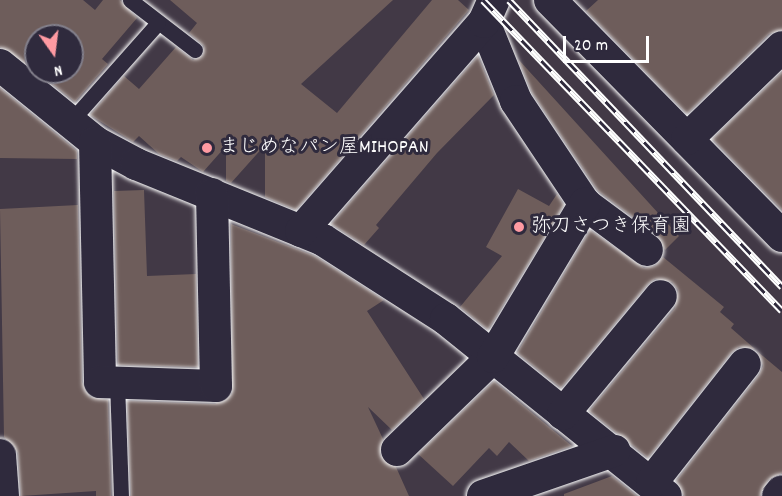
<!DOCTYPE html>
<html>
<head>
<meta charset="utf-8">
<style>
  body { margin:0 }
  #map { position:relative; width:782px; height:496px; overflow:hidden; background:#423946; font-family:Dekko,"Klee One",sans-serif }
  div>[style] { position:absolute }
  .building>* { inset:0; background:#6e5d5b }
  .roads { filter:drop-shadow(0 0 2px #fff) drop-shadow(0 0 2px #fff) }
  .service>* { height:15px; margin:-7.5px; padding:0 7.5px; transform-origin:7.5px; border-radius:7.5px; background:#2f2a3d }
  .minor>* { height:32px; margin:-16px; padding:0 16px; transform-origin:16px; border-radius:16px; background:#2f2a3d }
  .rail>* { height:7px; margin-top:-3.5px; transform-origin:0; background:repeating-linear-gradient(90deg,#2f2a3d 0 14px,#fff 0 28px); box-sizing:border-box; border-block:2px solid #fff }
  .dots>* { width:16px; height:16px; translate:-50% -50%; box-sizing:border-box; border:3px solid #2f2a3d; border-radius:50% }
  span { translate:-50% -50%; white-space:nowrap; text-align:center; line-height:1.15; -webkit-text-stroke:6px #2f2a3d; paint-order:stroke }
  .poi-label { font-size:20px; color:#fff }
  .left { translate:0 -50%; text-align:left }
  .north { position:absolute; left:24px; top:24px; width:60px; height:60px; box-sizing:border-box; background:#2f2a3d; border:2px solid #827f8b; border-radius:50%; rotate:166deg; font-size:16px; font-weight:700; line-height:24px; text-align:center; color:#fff }
  .north::after { content:''; display:block; margin:auto; width:21px; height:27px; background:#ff9aa2; clip-path:polygon(50% 0,100% 100%,50% 72%,0 100%) }
  .scale { position:absolute; left:563px; top:36px; width:86px; height:27px; box-sizing:border-box; border:3px solid #fff; border-top:0; padding-left:8px; font-size:18px; line-height:21px; white-space:nowrap; color:#fff; -webkit-text-stroke:4px #2f2a3d; paint-order:stroke }
</style>
</head>
<body>
<div id="map">
  <div class="building">
    <i style="clip-path:polygon(0 0,83px 0,95px 10px,103px 0,120px 0,137px 18px,102px 59px,108px 64px,75px 102px,37px 72px,72px 72px,72px 36px,36px 36px,36px 71px,0 47px)"></i>
    <i style="clip-path:polygon(170px 0,393px 0,301px 84px,337px 113px,432px 0,458px 0,469px 10px,296px 210px,265px 197px,265px 145px,231px 183px,226px 181px,226px 146px,203px 172px,181px 157px,177px 161px,159px 154px,139px 136px,133px 142px,90px 115px,124px 76px,139px 89px,176px 47px,193px 60px,203px 55px,204px 46px,189px 33px,197px 23px)"></i>
    <i style="clip-path:polygon(598px 0,782px 0,782px 30px,769px 34px,687px 114px,586px 11px)"></i>
    <i style="clip-path:polygon(478px 56px,494px 95px,437px 153px,376px 225px,379px 228px,364px 245px,331px 224px)"></i>
    <i style="clip-path:polygon(518px 59px,679px 236px,665px 250px,658px 236px,598px 191px,532px 93px)"></i>
    <i style="clip-path:polygon(782px 72px,782px 210px,712px 139px)"></i>
    <i style="clip-path:polygon(0 88px,77px 151px,77px 159px,0 158px)"></i>
    <i style="clip-path:polygon(518px 189px,549px 206px,557px 194px,564px 205px,488px 330px,460px 307px,502px 256px,486px 247px)"></i>
    <i style="clip-path:polygon(144px 190px,147px 276px,196px 274px,198px 367px,118px 365px,114px 191px)"></i>
    <i style="clip-path:polygon(78px 205px,82px 382px,90px 397px,108px 400px,111px 496px,96px 496px,96px 491px,21px 496px,18px 453px,4px 437px,0 209px)"></i>
    <i style="clip-path:polygon(231px 224px,315px 256px,384px 300px,367px 311px,424px 399px,392px 430px,368px 407px,383px 439px,380px 455px,396px 467px,409px 496px,131px 496px,127px 401px,215px 404px,232px 394px)"></i>
    <i style="clip-path:polygon(590px 230px,644px 268px,655px 266px,663px 257px,724px 307px,720px 312px,734px 324px,731px 328px,755px 349px,739px 347px,731px 353px,648px 458px,589px 411px,675px 308px,678px 290px,672px 282px,655px 279px,648px 284px,561px 388px,517px 353px)"></i>
    <i style="clip-path:polygon(758px 352px,782px 372px,782px 473px,768px 480px,760px 496px,684px 496px,676px 481px,759px 375px,763px 366px)"></i>
    <i style="clip-path:polygon(494px 381px,572px 446px,529px 461px,509px 442px,497px 456px,489px 448px,453px 486px,418px 454px)"></i>
    <i style="clip-path:polygon(612px 476px,637px 496px,564px 496px,564px 494px)"></i>
  </div>
  <div class="roads">
    <div class="service">
      <i style="left:130px;top:0;width:82px;rotate:37.6deg"></i>
      <i style="left:70px;top:122px;width:132px;rotate:-48.4deg"></i>
      <i style="left:117px;top:382px;width:114px;rotate:88deg"></i>
    </div>
    <div class="minor">
      <i style="left:550px;top:0;width:331px;rotate:45.5deg"></i>
      <i style="left:484px;top:22px;width:85px;rotate:67.9deg"></i>
      <i style="left:516px;top:101px;width:124px;rotate:56.2deg"></i>
      <i style="left:585px;top:204px;width:77px;rotate:36.6deg"></i>
      <i style="left:0;top:65px;width:122px;rotate:39deg"></i>
      <i style="left:95px;top:142px;width:47px;rotate:28.2deg"></i>
      <i style="left:136px;top:164px;width:202px;rotate:22.1deg"></i>
      <i style="left:323px;top:240px;width:146px;rotate:32.7deg"></i>
      <i style="left:446px;top:319px;width:282px;rotate:38.8deg"></i>
      <i style="left:687px;top:139px;width:132px;rotate:-44.1deg"></i>
      <i style="left:95px;top:142px;width:240px;rotate:88.8deg"></i>
      <i style="left:100px;top:382px;width:116px;rotate:2deg"></i>
      <i style="left:216px;top:386px;width:192px;rotate:-91.2deg"></i>
      <i style="left:301px;top:231px;width:278px;rotate:-48.8deg"></i>
      <i style="left:484px;top:22px;width:24px;rotate:-66deg"></i>
      <i style="left:563px;top:414px;width:153px;rotate:-50.3deg"></i>
      <i style="left:397px;top:450px;width:134px;rotate:-44.1deg"></i>
      <i style="left:493px;top:357px;width:179px;rotate:-59deg"></i>
      <i style="left:0;top:455px;width:41px;rotate:85.8deg"></i>
      <i style="left:652px;top:482px;width:150px;rotate:-51.8deg"></i>
      <i style="left:483px;top:496px;width:139px;rotate:-19deg"></i>
      <i style="left:778px;top:496px;width:6px;rotate:-51deg"></i>
    </div>
  </div>
  <div class="rail">
    <i style="left:483px;top:0;width:431px;rotate:46.1deg"></i>
    <i style="left:509px;top:0;width:396px;rotate:46.4deg"></i>
  </div>
  <div class="dots">
    <i style="left:207px;top:148px;background:#ff9aa2"></i>
    <i style="left:519px;top:227px;background:#ff9aa2"></i>
  </div>
  <div class="poi-label">
    <span class="left" style="left:219px;top:148px">まじめなパン屋MIHOPAN</span>
    <span class="left" style="left:531px;top:227px">弥刀さつき保育園</span>
  </div>
  <div class="north">N</div>
  <div class="scale">20 m</div>
</div>
</body>
</html>
